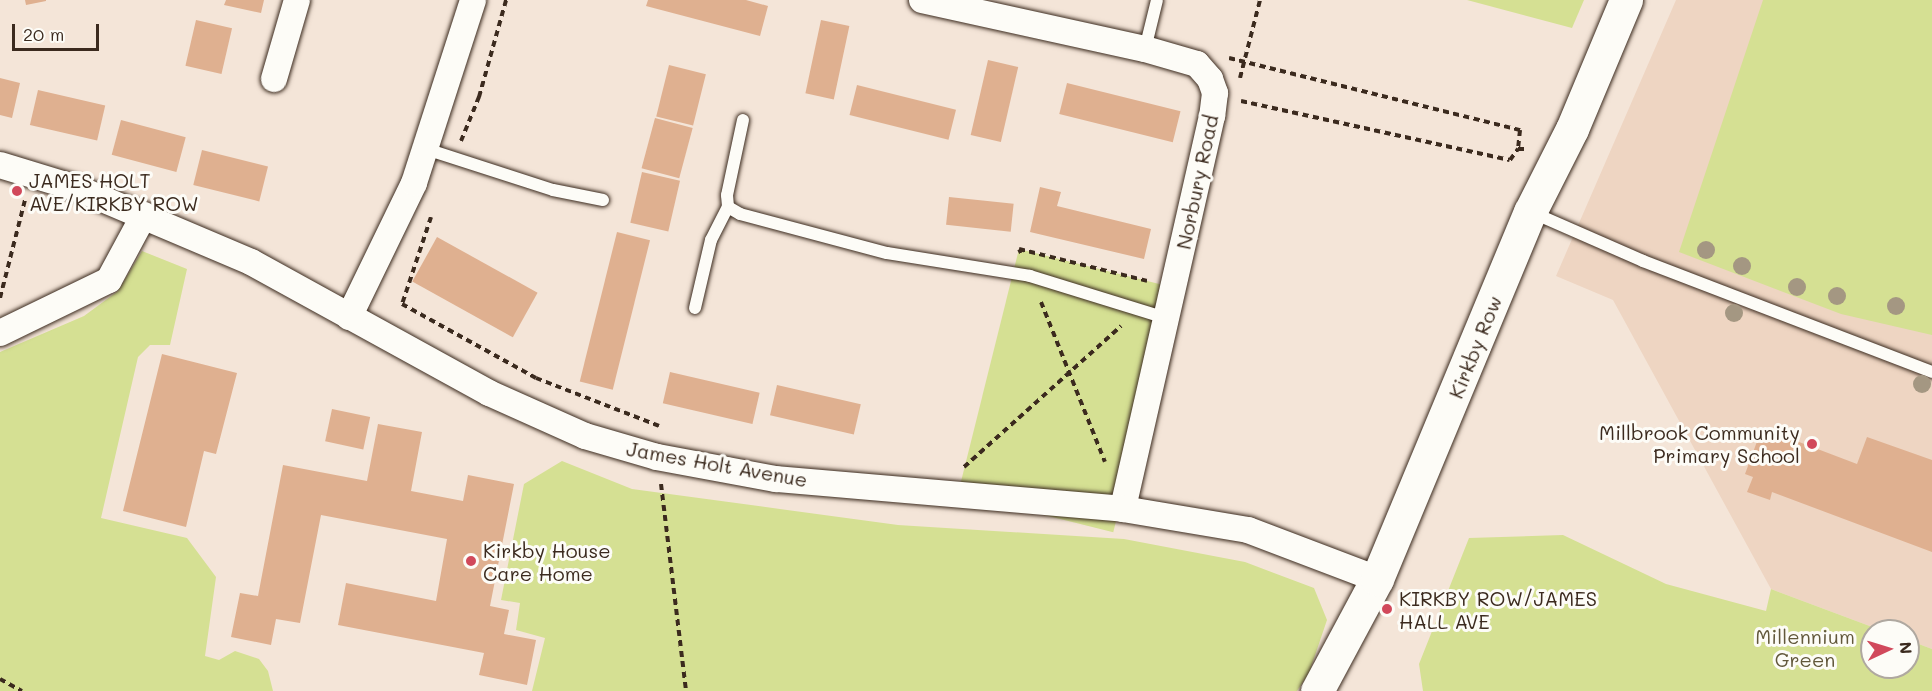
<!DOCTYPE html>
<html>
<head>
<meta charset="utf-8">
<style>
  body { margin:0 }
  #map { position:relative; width:1932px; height:691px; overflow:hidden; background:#f4e5d8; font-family:Mali,sans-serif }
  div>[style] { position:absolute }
  .built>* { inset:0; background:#eed5c2 }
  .green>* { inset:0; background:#d5e093; transform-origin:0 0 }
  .building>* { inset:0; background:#dfb090; transform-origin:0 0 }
  .path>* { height:4px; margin-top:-2px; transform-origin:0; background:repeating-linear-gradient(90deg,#3b2a1e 0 6px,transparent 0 10.5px) }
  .roads { filter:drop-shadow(0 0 2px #3b2a1e) drop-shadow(0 0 2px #3b2a1e) }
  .lane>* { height:12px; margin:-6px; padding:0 6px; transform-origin:6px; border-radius:6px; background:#fdfcf7 }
  .street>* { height:26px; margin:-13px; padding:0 13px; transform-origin:13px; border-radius:13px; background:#fdfcf7 }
  .secondary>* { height:33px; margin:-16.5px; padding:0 16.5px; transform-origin:16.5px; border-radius:16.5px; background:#fdfcf7 }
  .trees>* { width:18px; height:18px; margin:-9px; border-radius:50%; background:#a49782 }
  .dots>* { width:16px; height:16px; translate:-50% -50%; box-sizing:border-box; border:3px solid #fdfcf7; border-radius:50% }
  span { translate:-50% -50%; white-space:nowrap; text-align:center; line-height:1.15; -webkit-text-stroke:6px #fdfcf7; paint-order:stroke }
  .poi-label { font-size:20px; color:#3b2a1e }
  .left { translate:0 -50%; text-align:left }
  .right { translate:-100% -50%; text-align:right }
  .street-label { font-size:20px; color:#3b2a1e }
  .park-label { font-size:20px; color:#62583b }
  .north { position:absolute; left:1860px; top:619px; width:60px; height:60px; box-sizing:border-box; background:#fdfcf7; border:2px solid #afa8a0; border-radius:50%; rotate:86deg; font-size:16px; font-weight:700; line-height:24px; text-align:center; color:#3b2a1e }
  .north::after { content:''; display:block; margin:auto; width:21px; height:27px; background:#d1495b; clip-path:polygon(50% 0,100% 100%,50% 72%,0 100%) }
  .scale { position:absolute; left:12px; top:24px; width:87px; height:27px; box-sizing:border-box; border:3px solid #3b2a1e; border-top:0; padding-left:8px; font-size:18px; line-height:21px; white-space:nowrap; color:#3b2a1e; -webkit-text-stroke:4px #fdfcf7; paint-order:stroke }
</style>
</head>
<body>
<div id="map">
  <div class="built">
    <i style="clip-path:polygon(1676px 0,1932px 0,1932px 649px,1908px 640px,1908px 631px,1883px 631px,1771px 589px,1613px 300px,1556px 276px)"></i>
  </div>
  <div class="green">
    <i style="clip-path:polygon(1467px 0,1584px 0,1572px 28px)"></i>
    <i style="clip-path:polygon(1763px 0,1932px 0,1932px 335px,1841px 314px,1679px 252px)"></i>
    <i style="left:1019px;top:249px;width:160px;height:252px;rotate:14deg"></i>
    <i style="clip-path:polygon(142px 251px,187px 269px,170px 345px,150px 345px,138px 357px,101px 518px,187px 538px,216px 577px,205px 656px,219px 660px,235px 651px,259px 659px,268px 671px,273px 691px,0 691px,0 352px,84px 316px,118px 291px)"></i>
    <i style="clip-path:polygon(562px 461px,632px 489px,898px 525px,1124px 539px,1245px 562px,1314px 588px,1327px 620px,1309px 673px,1297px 691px,532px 691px,545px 638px,516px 630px,520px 603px,501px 600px,524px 484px)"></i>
    <i style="clip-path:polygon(1563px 535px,1666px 584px,1766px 611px,1771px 589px,1883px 631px,1872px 631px,1872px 667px,1908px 667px,1908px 640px,1932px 649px,1932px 691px,1423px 691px,1419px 664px,1469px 538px)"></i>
  </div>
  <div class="building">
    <i style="clip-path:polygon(25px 0,46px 0,46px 1px,26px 5px)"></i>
    <i style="clip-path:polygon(226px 0,264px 0,261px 13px,224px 5px)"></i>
    <i style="clip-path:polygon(648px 0,746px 0,768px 6px,760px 36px,646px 6px)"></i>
    <i style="left:196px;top:20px;width:37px;height:47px;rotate:13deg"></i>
    <i style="left:821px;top:20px;width:29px;height:75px;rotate:12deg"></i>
    <i style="left:988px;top:60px;width:31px;height:77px;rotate:13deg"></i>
    <i style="left:669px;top:65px;width:38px;height:53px;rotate:14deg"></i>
    <i style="clip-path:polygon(0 78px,20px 83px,12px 118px,0 115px)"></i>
    <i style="left:1067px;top:83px;width:117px;height:32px;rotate:14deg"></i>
    <i style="left:857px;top:85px;width:102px;height:31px;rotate:14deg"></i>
    <i style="left:38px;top:90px;width:69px;height:36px;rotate:13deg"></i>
    <i style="left:655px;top:118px;width:39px;height:52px;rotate:15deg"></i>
    <i style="left:121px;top:120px;width:67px;height:36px;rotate:15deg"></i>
    <i style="left:202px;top:150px;width:68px;height:36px;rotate:14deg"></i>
    <i style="left:642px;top:172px;width:39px;height:52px;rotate:13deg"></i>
    <i style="clip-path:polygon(1040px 187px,1061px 192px,1057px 206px,1151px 229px,1144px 259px,1030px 232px)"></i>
    <i style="left:949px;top:197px;width:65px;height:28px;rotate:6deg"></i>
    <i style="left:617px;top:232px;width:34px;height:154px;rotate:14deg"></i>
    <i style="left:437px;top:237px;width:115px;height:51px;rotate:29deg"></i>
    <i style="clip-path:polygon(162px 354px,237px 373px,216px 454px,204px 451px,186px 527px,123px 511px)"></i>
    <i style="left:670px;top:372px;width:92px;height:32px;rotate:13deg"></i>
    <i style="left:777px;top:385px;width:86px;height:31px;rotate:13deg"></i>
    <i style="left:332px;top:409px;width:39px;height:33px;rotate:12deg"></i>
    <i style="clip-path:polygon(378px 424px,422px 432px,411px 491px,463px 501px,468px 475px,514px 484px,490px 606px,509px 610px,504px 634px,536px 640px,527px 685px,479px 675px,484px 653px,338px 625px,346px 583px,436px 601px,447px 539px,321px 515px,300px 623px,276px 619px,271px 645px,231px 637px,240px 593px,258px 596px,283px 465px,367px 481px)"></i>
    <i style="clip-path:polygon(1762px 428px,1857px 464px,1867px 437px,1932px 460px,1932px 552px,1772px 492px,1770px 500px,1747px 492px,1753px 477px,1745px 474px)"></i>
  </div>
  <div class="path">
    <i style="left:1229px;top:58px;width:300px;rotate:13.9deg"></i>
    <i style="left:1520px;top:130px;width:19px;rotate:96deg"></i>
    <i style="left:1240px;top:78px;width:81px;rotate:-75.6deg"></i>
    <i style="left:1241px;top:101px;width:275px;rotate:12.4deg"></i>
    <i style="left:1510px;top:160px;width:14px;rotate:-54deg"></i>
    <i style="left:1518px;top:149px;width:9px"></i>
    <i style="left:461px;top:141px;width:48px;rotate:-67.8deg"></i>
    <i style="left:479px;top:97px;width:101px;rotate:-74.4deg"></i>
    <i style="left:431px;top:217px;width:92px;rotate:108.4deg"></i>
    <i style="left:402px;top:304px;width:153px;rotate:28.9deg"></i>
    <i style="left:536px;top:378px;width:132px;rotate:21.3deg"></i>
    <i style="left:1021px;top:253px;width:4px;rotate:-117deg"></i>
    <i style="left:1019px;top:249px;width:132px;rotate:14deg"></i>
    <i style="left:0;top:298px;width:101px;rotate:-75.7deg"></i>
    <i style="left:1041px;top:302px;width:172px;rotate:68.2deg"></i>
    <i style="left:964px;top:467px;width:211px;rotate:-41.9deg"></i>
    <i style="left:661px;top:484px;width:209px;rotate:83.1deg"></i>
    <i style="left:0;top:679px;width:25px;rotate:29deg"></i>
  </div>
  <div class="roads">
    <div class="lane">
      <i style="left:1145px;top:49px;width:50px;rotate:-76.2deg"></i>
      <i style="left:743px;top:120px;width:77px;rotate:102deg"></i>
      <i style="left:727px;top:195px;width:12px;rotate:85deg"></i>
      <i style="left:728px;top:207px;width:14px;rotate:30deg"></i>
      <i style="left:740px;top:214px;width:152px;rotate:14.9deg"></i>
      <i style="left:887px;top:253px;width:145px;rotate:9.1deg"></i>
      <i style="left:1030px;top:276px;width:142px;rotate:17.2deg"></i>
      <i style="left:426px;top:149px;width:133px;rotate:17.9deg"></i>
      <i style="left:553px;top:190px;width:51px;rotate:11.3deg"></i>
      <i style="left:1531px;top:212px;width:122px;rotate:23.6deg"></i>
      <i style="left:1643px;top:261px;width:310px;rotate:21deg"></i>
      <i style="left:695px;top:308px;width:70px;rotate:-76.8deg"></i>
      <i style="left:711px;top:240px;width:37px;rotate:-63deg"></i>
    </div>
    <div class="street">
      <i style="left:922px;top:0;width:228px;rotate:12.4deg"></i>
      <i style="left:1145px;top:49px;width:54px;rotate:16.1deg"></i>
      <i style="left:1197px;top:64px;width:20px;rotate:49deg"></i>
      <i style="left:1210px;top:79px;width:15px;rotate:70deg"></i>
      <i style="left:1215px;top:93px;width:23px;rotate:97deg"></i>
      <i style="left:1212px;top:116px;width:403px;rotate:102.8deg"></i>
      <i style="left:274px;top:79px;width:82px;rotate:-73.8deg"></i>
      <i style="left:0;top:165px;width:83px;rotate:16.9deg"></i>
      <i style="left:79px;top:189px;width:187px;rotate:23deg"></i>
      <i style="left:251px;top:262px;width:272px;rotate:28.8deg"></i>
      <i style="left:489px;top:393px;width:105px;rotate:24.1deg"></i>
      <i style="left:585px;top:436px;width:75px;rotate:16.3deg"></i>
      <i style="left:657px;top:457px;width:121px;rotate:10.5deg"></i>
      <i style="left:776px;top:479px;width:348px;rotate:4.9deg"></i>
      <i style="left:1123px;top:509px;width:127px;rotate:9.5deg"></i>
      <i style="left:1248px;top:530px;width:138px;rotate:20.8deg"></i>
      <i style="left:349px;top:317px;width:149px;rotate:-64.1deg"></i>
      <i style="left:414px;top:183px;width:192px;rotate:-72.1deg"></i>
      <i style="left:0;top:333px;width:121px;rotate:-25.9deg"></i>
      <i style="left:109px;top:280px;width:74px;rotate:-61.7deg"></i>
    </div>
    <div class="secondary">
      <i style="left:1317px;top:691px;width:127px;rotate:-61.8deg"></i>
      <i style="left:1377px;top:579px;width:398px;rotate:-67.4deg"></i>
      <i style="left:1530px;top:212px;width:93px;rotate:-63.2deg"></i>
      <i style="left:1572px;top:129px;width:140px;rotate:-67.3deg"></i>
    </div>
  </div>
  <div class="trees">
    <i style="left:1706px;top:250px"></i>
    <i style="left:1742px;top:266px"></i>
    <i style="left:1797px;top:287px"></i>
    <i style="left:1837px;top:296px"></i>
    <i style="left:1896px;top:306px"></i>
    <i style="left:1734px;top:313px"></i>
    <i style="left:1922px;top:384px"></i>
  </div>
  <div class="dots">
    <i style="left:17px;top:191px;background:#d1495b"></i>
    <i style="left:1812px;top:444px;background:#d1495b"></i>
    <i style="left:471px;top:561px;background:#d1495b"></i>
    <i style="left:1387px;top:609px;background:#d1495b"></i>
  </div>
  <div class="poi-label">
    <span class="left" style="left:29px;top:192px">JAMES HOLT<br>AVE/KIRKBY ROW</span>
    <span class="right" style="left:1800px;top:444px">Millbrook Community<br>Primary School</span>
    <span class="left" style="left:483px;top:562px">Kirkby House<br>Care Home</span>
    <span class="left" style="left:1399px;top:610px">KIRKBY ROW/JAMES<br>HALL AVE</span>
  </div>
  <div class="street-label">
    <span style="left:1197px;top:182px;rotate:-78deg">Norbury Road</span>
    <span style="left:1475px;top:347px;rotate:-68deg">Kirkby Row</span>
    <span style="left:717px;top:464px;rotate:10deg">James Holt Avenue</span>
  </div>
  <div class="park-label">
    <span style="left:1805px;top:648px">Millennium<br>Green</span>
  </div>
  <div class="north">N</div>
  <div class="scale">20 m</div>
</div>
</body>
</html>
